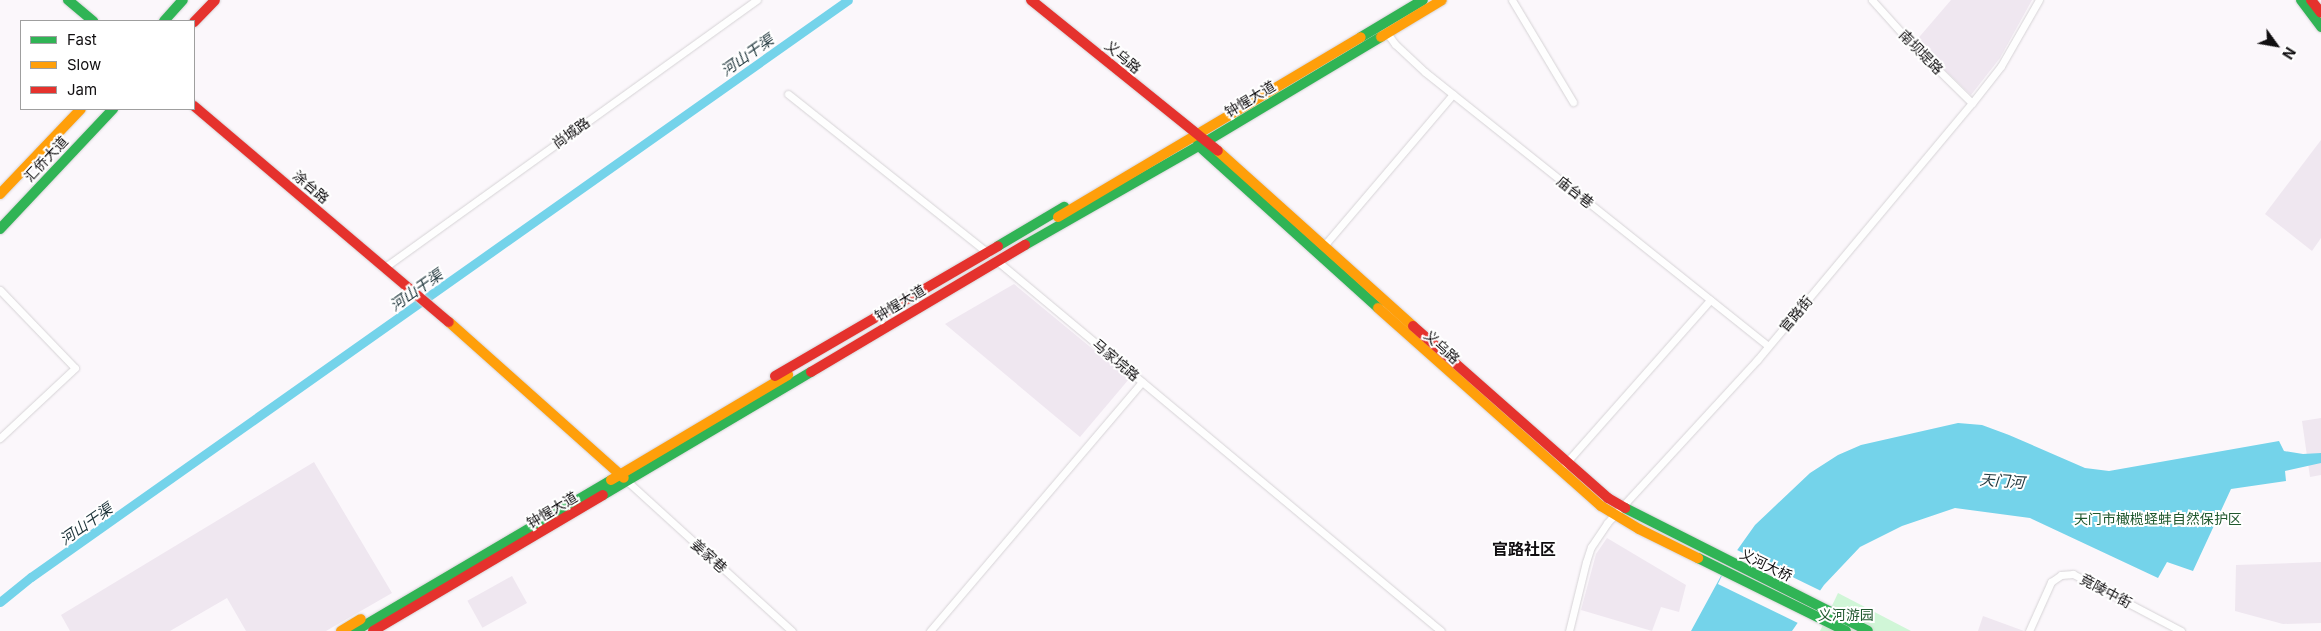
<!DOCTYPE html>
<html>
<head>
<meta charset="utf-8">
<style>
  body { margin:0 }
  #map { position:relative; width:2321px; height:631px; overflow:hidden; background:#fbf7fb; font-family:Inter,"Noto Sans SC",sans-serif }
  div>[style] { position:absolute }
  .built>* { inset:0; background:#efe7f0; transform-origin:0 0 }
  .green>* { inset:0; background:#d0f6d7 }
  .water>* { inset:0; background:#74d3ea }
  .pier>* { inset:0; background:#fbf7fb; transform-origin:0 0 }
  .canal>* { height:9px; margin:-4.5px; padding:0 4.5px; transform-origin:4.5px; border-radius:4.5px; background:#74d3ea }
  .roads { filter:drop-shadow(0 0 1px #d6d3d6) drop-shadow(0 0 1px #d6d3d6) }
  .street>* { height:7px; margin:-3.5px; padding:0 3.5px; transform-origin:3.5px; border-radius:3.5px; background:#fefefe }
  .fast>* { height:10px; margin:-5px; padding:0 5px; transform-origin:5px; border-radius:5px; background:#30b455 }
  .slow>* { height:10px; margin:-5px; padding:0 5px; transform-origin:5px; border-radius:5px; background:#ff9f0a }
  .jam>* { height:10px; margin:-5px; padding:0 5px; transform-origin:5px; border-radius:5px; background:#e5322d }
  span { translate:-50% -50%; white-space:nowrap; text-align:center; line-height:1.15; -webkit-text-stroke:4px #fff; paint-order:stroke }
  .street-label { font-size:14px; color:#100e10 }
  .park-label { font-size:14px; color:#20582e }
  .water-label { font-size:15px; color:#1f353b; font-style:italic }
  .quarter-label { font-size:16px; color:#100e10; font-weight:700 }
  .legend { position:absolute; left:20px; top:20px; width:175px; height:90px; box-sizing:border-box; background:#fff; border:1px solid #9f9f9f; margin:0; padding:6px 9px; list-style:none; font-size:15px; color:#100e10 }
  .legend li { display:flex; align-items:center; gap:10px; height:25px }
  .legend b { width:25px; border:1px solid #9f9f9f }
  .north { position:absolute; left:2251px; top:20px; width:50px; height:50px; -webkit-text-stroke:4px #fff; paint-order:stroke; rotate:122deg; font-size:14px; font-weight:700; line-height:20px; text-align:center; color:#100e10 }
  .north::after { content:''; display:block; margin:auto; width:18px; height:22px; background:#100e10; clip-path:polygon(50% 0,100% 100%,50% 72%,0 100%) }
</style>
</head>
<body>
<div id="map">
  <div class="built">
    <i style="clip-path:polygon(1951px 0,2032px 0,2000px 58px,1971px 95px,1915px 42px)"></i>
    <i style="clip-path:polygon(2321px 140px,2321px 238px,2312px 251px,2265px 214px)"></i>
    <i style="clip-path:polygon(1014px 284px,1129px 379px,1080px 437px,945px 324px)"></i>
    <i style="clip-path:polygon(2321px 418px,2321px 475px,2310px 477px,2302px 421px)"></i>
    <i style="clip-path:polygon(314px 462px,392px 593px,326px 631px,246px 631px,227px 598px,170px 631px,70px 631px,61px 615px)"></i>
    <i style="clip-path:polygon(1607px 538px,1686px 585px,1679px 612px,1661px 607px,1652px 631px,1581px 610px,1596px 554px)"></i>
    <i style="clip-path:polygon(2321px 562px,2321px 623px,2283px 624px,2235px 611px,2236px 565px)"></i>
    <i style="left:512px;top:576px;width:31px;height:51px;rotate:61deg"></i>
    <i style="clip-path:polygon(1983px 616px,2024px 631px,1978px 631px)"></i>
  </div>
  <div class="green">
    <i style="clip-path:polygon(1838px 593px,1911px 631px,1820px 631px)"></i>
  </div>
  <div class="water">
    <i style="clip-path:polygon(1958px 423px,1982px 425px,2009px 435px,2085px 468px,2109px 471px,2279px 441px,2284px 451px,2303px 454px,2321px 453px,2321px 463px,2285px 471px,2286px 481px,2231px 489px,2193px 571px,2167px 562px,2158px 578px,2030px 518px,1955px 508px,1902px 526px,1860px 547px,1824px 585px,1792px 631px,1691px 631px,1728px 563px,1755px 525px,1810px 473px,1838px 455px,1861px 445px)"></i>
  </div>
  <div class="pier">
    <i style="left:1735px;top:549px;width:97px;height:39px;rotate:26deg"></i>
  </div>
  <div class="canal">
    <i style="left:0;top:602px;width:40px;rotate:-39deg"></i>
    <i style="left:31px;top:577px;width:1000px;rotate:-35.23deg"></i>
  </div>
  <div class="roads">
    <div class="street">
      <i style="left:1512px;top:0;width:119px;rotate:59.1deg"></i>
      <i style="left:1872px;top:0;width:55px;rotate:47.9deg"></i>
      <i style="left:1909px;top:41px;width:88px;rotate:44.5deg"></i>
      <i style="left:1387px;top:33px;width:14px;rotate:54deg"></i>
      <i style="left:1395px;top:44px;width:41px;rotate:43deg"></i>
      <i style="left:1425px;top:72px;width:439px;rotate:38.6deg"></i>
      <i style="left:788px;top:94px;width:256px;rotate:38.5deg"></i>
      <i style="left:1322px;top:248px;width:202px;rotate:-49.6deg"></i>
      <i style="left:996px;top:260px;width:579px;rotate:39.82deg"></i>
      <i style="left:385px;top:267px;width:458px;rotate:-35.7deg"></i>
      <i style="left:0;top:290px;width:108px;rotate:46.1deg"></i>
      <i style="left:75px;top:368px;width:103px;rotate:137deg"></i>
      <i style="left:1565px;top:464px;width:219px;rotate:-48.5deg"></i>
      <i style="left:627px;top:481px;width:223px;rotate:42.3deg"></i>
      <i style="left:930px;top:631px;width:327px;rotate:-49.6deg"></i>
      <i style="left:1569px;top:631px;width:71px;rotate:-76.2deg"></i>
      <i style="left:1586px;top:562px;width:16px;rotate:-72deg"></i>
      <i style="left:1591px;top:547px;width:29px;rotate:-56deg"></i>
      <i style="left:1607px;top:523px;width:222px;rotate:-47.4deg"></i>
      <i style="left:1757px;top:360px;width:335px;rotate:-50.1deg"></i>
      <i style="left:1972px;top:103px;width:47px;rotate:-51.9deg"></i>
      <i style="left:2001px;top:66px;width:76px;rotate:-60.1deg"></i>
      <i style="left:2029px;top:631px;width:54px;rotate:-65.8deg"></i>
      <i style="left:2051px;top:582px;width:12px;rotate:-35deg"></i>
      <i style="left:2061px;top:575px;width:12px;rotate:-5deg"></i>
      <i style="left:2073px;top:574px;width:122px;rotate:27.8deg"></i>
    </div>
    <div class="fast">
      <i style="left:68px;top:0;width:33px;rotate:40deg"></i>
      <i style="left:2301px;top:0;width:34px;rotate:53deg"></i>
      <i style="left:164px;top:21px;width:28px;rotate:-48deg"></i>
      <i style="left:1361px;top:37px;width:72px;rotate:-30.8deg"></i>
      <i style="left:1198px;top:140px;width:6px;rotate:81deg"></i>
      <i style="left:1199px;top:146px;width:241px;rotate:42.1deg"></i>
      <i style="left:0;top:229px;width:165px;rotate:-46.7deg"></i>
      <i style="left:1025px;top:245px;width:210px;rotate:-29.7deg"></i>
      <i style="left:1207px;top:141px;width:203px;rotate:-30.9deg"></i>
      <i style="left:998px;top:246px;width:77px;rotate:-30.6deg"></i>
      <i style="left:603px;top:495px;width:242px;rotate:-30.6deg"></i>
      <i style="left:1625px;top:508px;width:272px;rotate:26.8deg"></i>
      <i style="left:1698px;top:558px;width:165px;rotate:26.3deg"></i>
      <i style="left:355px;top:631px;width:297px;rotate:-30.5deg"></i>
    </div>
    <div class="slow">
      <i style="left:1381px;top:37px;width:71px;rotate:-31.2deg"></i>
      <i style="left:1218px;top:151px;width:262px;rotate:41.9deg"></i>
      <i style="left:0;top:194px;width:117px;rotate:-46.4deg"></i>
      <i style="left:1058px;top:217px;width:352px;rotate:-30.7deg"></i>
      <i style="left:1378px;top:308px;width:298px;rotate:41.6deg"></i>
      <i style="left:1601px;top:506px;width:44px;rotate:31.2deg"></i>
      <i style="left:1639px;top:529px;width:66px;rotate:26.2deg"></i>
      <i style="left:449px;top:322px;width:234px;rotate:41.7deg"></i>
      <i style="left:611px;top:480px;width:206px;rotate:-30.7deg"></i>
      <i style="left:341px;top:631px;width:23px;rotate:-31deg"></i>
    </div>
    <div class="jam">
      <i style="left:1031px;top:0;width:240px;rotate:38.9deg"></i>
      <i style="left:2311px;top:0;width:16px;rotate:52deg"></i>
      <i style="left:194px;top:22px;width:30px;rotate:-46deg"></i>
      <i style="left:194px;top:106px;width:334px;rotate:40.3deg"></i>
      <i style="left:1413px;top:326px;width:260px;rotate:41.4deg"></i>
      <i style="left:1608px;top:498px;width:20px;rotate:30deg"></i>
      <i style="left:811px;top:372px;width:249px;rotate:-30.7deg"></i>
      <i style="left:775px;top:376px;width:258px;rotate:-30.2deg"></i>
      <i style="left:373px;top:631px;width:267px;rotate:-30.6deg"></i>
    </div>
  </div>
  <div class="street-label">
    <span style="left:1921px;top:52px;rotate:45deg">南坝堤路</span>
    <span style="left:1123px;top:57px;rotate:40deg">义乌路</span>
    <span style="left:1250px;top:99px;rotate:-31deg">钟惺大道</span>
    <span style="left:571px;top:133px;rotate:-36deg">尚城路</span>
    <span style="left:46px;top:159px;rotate:-47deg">汇侨大道</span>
    <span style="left:311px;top:187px;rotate:40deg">涂台路</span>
    <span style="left:1575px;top:192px;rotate:38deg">庙台巷</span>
    <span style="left:900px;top:303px;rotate:-31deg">钟惺大道</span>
    <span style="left:1796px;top:314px;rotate:-50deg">官路街</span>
    <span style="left:1442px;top:347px;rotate:42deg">义乌路</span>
    <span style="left:1116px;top:360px;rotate:40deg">马家垸路</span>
    <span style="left:552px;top:510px;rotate:-31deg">钟惺大道</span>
    <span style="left:709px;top:556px;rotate:42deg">姜家巷</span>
    <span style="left:1766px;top:565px;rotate:26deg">义河大桥</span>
    <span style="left:2106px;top:591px;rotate:28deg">竟陵中街</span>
  </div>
  <div class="park-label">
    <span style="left:2158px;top:519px">天门市橄榄蛏蚌自然保护区</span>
    <span style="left:1846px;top:615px">义河游园</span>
  </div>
  <div class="water-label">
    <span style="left:747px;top:55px;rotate:-35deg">河山干渠</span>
    <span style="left:416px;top:290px;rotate:-35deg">河山干渠</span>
    <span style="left:2002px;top:481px;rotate:4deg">天门河</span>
    <span style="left:86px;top:524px;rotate:-35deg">河山干渠</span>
  </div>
  <div class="quarter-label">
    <span style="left:1524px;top:549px">官路社区</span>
  </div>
  <ul class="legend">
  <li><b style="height:6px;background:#30b455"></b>Fast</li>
  <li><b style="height:6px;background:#ff9f0a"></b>Slow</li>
  <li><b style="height:6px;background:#e5322d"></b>Jam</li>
  </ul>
  <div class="north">N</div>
</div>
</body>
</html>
